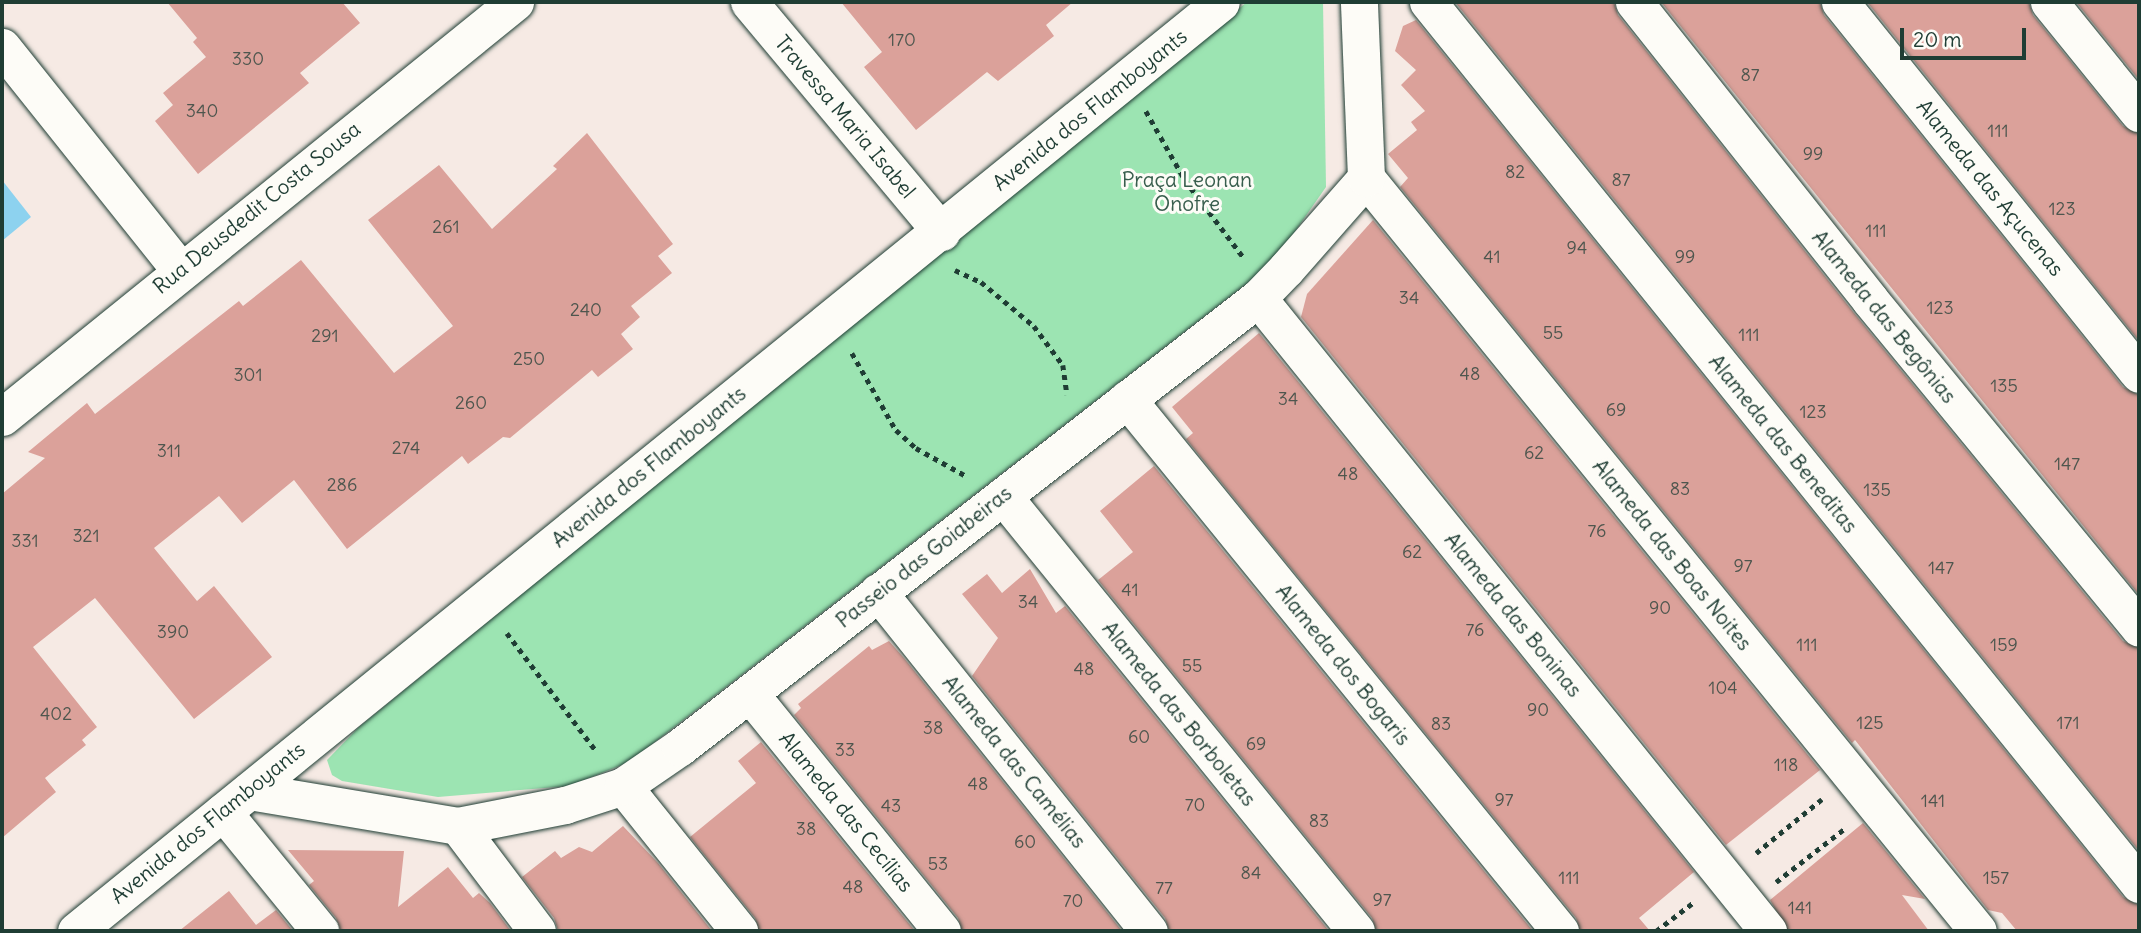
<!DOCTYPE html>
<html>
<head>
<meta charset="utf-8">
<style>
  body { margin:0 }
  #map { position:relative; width:2141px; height:933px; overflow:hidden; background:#f6eae4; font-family:Delius,sans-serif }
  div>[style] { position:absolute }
  .green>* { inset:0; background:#9ce4b2 }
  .water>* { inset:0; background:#8dd2ef }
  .building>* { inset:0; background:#dba19a }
  .path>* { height:4.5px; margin-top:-2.25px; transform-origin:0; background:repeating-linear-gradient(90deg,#1f3d34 0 5px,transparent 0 10px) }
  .roads { filter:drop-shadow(0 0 2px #1f3d34) drop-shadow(0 0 2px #1f3d34) }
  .street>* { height:37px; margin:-18.5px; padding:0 18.5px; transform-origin:18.5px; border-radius:18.5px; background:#fdfcf7 }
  span { translate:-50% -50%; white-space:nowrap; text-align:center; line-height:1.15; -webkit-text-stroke:6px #fdfcf7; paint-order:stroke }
  .number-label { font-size:18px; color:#4e564e }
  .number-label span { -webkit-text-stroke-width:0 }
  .street-label { font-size:21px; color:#1f3d34 }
  .park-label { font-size:21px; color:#385e4d }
  .frame { position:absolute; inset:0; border:4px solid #1f3d34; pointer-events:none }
  .scale { position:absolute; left:1900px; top:28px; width:126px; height:32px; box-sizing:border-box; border:4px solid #1f3d34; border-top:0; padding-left:9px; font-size:21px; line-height:24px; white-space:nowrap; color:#1f3d34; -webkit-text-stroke:5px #fdfcf7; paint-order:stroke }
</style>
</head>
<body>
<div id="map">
  <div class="green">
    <i style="clip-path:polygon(1247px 2px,1323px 2px,1326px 187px,1273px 263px,629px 762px,569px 786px,438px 797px,342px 781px,332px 775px,327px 760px,359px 727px)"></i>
  </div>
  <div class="water">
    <i style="clip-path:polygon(2px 180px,31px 217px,2px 241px)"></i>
  </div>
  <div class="building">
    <i style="clip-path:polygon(167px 2px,342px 2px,360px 23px,300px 73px,309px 83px,198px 174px,155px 121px,173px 105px,163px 93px,206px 57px,193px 42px,197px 38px)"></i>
    <i style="clip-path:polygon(841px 2px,1073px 2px,1046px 25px,1054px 36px,998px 81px,987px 72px,916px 130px,864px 67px,882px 52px)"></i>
    <i style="clip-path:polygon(1455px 2px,1614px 2px,1618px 15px,1854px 313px,2123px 641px,2139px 648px,2139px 851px)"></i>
    <i style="clip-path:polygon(1661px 2px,1820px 2px,1824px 15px,2123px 387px,2139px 395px,2139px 595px)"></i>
    <i style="clip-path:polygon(1867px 2px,2029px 2px,2033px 15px,2123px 126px,2139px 134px,2139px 341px)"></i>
    <i style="clip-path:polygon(2076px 2px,2139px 2px,2139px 80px)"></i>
    <i style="clip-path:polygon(1416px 20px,2123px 897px,2139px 905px,2139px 931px,2017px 931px,2002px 913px,1988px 910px,1855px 740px,1852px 743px,1400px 187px,1408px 178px,1388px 154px,1417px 130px,1411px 122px,1425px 111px,1401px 85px,1416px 70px,1395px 51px,1403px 26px)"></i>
    <i style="clip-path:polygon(587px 133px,673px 244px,658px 256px,672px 273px,631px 306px,640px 317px,621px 334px,633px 349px,598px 377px,592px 370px,510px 438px,503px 437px,468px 464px,462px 456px,347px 549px,294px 480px,242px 523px,219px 496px,154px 548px,197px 601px,214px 586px,272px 657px,194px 719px,95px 598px,33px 647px,97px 727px,82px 740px,86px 745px,45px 778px,56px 792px,2px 838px,2px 494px,45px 458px,28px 452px,87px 403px,95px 414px,239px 301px,243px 306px,301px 260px,394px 373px,453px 326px,368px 220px,439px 165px,492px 229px,557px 169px,553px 166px)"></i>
    <i style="clip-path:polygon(1373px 220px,1820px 770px,1726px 845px,1301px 317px,1307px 294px)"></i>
    <i style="clip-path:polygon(1259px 333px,1694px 872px,1639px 918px,1650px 931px,1580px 931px,1576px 918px,1186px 439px,1193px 433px,1172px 407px)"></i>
    <i style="clip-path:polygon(1154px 466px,1533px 931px,1376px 931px,1372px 918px,1098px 580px,1133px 552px,1100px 511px)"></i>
    <i style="clip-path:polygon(1030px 569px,1056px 613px,1065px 606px,1329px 931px,1169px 931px,1165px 918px,972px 676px,998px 638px,962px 594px,987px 574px,1002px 593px)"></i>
    <i style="clip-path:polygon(889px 641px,904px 658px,1122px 931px,962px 931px,958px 918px,794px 715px,801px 708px,798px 704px,869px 646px,872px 650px)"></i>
    <i style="clip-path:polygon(761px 742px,915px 931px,759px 931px,755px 918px,690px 837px,756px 783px,738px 761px)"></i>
    <i style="clip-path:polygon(1863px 823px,1925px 899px,1902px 895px,1929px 931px,1788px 931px,1770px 900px)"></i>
    <i style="clip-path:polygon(623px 826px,658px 863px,712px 931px,558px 931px,554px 918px,522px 877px,555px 851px,561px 858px,579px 847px,592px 852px)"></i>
    <i style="clip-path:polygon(288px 850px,404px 851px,398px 907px,448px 867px,473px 898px,479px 893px,490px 903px,511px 931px,340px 931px,336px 918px,309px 885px,314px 881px)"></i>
    <i style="clip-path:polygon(229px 891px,256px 925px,276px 910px,293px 931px,179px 931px)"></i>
  </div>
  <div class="path">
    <i style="left:1146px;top:111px;width:79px;rotate:60.5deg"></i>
    <i style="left:1185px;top:180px;width:98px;rotate:52.9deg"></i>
    <i style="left:955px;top:270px;width:29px;rotate:25deg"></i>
    <i style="left:981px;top:282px;width:69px;rotate:39.7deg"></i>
    <i style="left:1034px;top:326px;width:49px;rotate:53.4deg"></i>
    <i style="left:1063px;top:365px;width:30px;rotate:82deg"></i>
    <i style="left:852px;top:353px;width:89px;rotate:60.3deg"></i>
    <i style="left:896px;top:430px;width:27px;rotate:42deg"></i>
    <i style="left:916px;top:448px;width:57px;rotate:29.2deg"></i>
    <i style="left:507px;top:633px;width:149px;rotate:52.9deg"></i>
    <i style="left:1756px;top:853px;width:85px;rotate:-39.3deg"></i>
    <i style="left:1776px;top:882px;width:86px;rotate:-37.9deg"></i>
    <i style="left:1656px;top:931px;width:48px;rotate:-37.3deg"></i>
  </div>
  <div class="roads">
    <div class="street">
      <i style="left:749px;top:2px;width:300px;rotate:50.1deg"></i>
      <i style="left:1428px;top:2px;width:1133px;rotate:51.13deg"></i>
      <i style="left:1634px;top:2px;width:380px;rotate:51.6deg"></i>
      <i style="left:1870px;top:300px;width:424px;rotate:50.6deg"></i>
      <i style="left:1840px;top:2px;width:477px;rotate:51.2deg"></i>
      <i style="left:2049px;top:2px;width:143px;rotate:51deg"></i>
      <i style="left:2px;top:47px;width:285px;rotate:51.4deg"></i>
      <i style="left:1366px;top:178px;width:970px;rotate:50.9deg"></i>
      <i style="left:1258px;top:298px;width:813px;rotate:51.14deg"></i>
      <i style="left:1127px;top:399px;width:686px;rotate:50.86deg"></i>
      <i style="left:2px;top:417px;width:660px;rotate:-38.97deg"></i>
      <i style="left:1003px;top:496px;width:560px;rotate:50.94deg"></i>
      <i style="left:878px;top:592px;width:434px;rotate:51.4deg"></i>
      <i style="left:750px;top:694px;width:305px;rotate:51deg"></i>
      <i style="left:623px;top:786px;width:186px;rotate:51.3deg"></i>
      <i style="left:249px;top:791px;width:212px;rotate:9.5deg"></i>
      <i style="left:458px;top:826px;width:109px;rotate:-11.1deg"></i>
      <i style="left:565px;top:805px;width:61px;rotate:-18.1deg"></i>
      <i style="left:623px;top:786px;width:69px;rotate:-34.4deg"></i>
      <i style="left:680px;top:747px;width:732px;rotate:-37.84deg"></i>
      <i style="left:1258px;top:298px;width:40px;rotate:-46deg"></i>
      <i style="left:1286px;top:269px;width:121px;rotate:-48.7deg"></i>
      <i style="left:1366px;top:178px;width:176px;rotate:-92.3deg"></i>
      <i style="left:223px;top:812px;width:154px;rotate:50.8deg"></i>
      <i style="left:458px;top:826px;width:131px;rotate:53deg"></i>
      <i style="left:76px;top:931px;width:1474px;rotate:-39.05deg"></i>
    </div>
  </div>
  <div class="number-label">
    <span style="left:902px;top:40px">170</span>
    <span style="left:248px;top:59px">330</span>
    <span style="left:1750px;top:75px">87</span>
    <span style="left:202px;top:111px">340</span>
    <span style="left:1998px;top:131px">111</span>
    <span style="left:1813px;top:154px">99</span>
    <span style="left:1515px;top:172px">82</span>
    <span style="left:1621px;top:180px">87</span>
    <span style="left:2062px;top:209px">123</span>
    <span style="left:446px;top:227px">261</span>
    <span style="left:1876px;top:231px">111</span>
    <span style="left:1577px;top:248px">94</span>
    <span style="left:1492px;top:257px">41</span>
    <span style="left:1685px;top:257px">99</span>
    <span style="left:1409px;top:298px">34</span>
    <span style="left:1940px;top:308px">123</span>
    <span style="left:586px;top:310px">240</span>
    <span style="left:1553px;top:333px">55</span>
    <span style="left:1749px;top:335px">111</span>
    <span style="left:325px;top:336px">291</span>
    <span style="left:529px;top:359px">250</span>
    <span style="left:1470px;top:374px">48</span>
    <span style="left:248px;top:375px">301</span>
    <span style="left:2004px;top:386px">135</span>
    <span style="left:1288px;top:399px">34</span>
    <span style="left:471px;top:403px">260</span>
    <span style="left:1616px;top:410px">69</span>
    <span style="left:1813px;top:412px">123</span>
    <span style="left:406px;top:448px">274</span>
    <span style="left:169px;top:451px">311</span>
    <span style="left:1534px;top:453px">62</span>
    <span style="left:2067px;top:464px">147</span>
    <span style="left:1348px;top:474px">48</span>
    <span style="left:342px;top:485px">286</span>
    <span style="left:1680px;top:489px">83</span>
    <span style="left:1877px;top:490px">135</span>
    <span style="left:1597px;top:531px">76</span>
    <span style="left:86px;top:536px">321</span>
    <span style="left:25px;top:541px">331</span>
    <span style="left:1412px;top:552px">62</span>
    <span style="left:1743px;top:566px">97</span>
    <span style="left:1941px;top:568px">147</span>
    <span style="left:1130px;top:590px">41</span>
    <span style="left:1028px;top:602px">34</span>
    <span style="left:1660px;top:608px">90</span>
    <span style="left:1475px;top:630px">76</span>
    <span style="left:173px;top:632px">390</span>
    <span style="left:1807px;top:645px">111</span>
    <span style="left:2004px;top:645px">159</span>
    <span style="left:1192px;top:666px">55</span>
    <span style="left:1084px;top:669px">48</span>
    <span style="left:1723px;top:688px">104</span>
    <span style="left:1538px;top:710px">90</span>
    <span style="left:56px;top:714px">402</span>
    <span style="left:1870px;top:723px">125</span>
    <span style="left:2068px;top:723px">171</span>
    <span style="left:1441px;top:724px">83</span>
    <span style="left:933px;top:728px">38</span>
    <span style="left:1139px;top:737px">60</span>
    <span style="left:1256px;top:744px">69</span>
    <span style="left:845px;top:750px">33</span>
    <span style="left:1786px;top:765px">118</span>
    <span style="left:978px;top:784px">48</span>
    <span style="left:1504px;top:800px">97</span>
    <span style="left:1933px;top:801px">141</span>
    <span style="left:1195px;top:805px">70</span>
    <span style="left:891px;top:806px">43</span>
    <span style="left:1319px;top:821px">83</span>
    <span style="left:806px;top:829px">38</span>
    <span style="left:1025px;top:842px">60</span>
    <span style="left:938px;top:864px">53</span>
    <span style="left:1251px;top:873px">84</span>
    <span style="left:1569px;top:878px">111</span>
    <span style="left:1996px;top:878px">157</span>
    <span style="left:853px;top:887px">48</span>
    <span style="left:1164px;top:888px">77</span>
    <span style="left:1382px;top:900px">97</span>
    <span style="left:1073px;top:901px">70</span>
    <span style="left:1800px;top:908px">141</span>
  </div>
  <div class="street-label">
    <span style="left:1090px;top:110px;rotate:-39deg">Avenida dos Flamboyants</span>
    <span style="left:845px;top:117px;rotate:50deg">Travessa Maria Isabel</span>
    <span style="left:1990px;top:188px;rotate:51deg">Alameda das Açucenas</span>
    <span style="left:257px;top:208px;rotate:-39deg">Rua Deusdedit Costa Sousa</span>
    <span style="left:1884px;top:317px;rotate:51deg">Alameda das Begônias</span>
    <span style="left:1783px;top:444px;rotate:51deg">Alameda das Beneditas</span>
    <span style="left:649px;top:467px;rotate:-39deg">Avenida dos Flamboyants</span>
    <span style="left:1672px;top:555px;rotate:51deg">Alameda das Boas Noites</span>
    <span style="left:924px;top:557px;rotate:-38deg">Passeio das Goiabeiras</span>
    <span style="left:1513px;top:615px;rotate:51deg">Alameda das Boninas</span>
    <span style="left:1343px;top:665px;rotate:51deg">Alameda dos Bogaris</span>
    <span style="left:1179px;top:714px;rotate:51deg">Alameda das Borboletas</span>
    <span style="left:1014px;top:762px;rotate:51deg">Alameda das Camélias</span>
    <span style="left:846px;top:812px;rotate:51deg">Alameda das Cecílias</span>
    <span style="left:208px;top:823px;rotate:-39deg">Avenida dos Flamboyants</span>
  </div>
  <div class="park-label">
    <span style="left:1187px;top:192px">Praça Leonan<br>Onofre</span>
  </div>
  <div class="frame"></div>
  <div class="scale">20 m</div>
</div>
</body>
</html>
